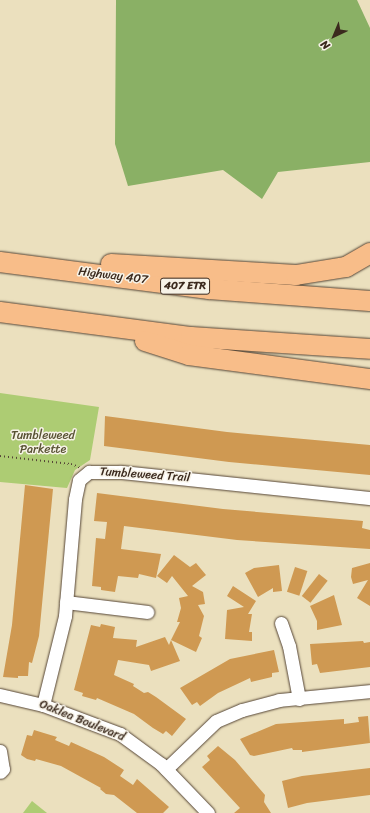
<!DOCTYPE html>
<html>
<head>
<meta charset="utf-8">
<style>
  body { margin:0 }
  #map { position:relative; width:370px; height:813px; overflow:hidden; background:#ebe0be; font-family:Sriracha,sans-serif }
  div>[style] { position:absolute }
  .green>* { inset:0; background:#adcc73 }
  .forest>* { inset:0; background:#8ab065 }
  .building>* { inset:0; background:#cf9952; transform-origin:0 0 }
  .path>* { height:2px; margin-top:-1px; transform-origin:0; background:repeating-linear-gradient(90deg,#554536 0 1px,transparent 0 4px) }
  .roads { filter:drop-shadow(0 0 1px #554536) drop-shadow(0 0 1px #554536) }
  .minor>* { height:13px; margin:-6.5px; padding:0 6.5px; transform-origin:6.5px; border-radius:6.5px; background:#fff }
  .highway>* { height:20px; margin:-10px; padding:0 10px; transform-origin:10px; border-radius:10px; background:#f8bd89 }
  span { translate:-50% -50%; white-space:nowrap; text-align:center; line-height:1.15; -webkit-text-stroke:3px #f7f3e8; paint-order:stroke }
  .shield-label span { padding:1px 3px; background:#f7f3e8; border:1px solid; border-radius:3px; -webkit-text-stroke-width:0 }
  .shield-label { font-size:11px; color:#3b2a1e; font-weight:700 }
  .street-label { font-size:12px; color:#3b2a1e }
  .park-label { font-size:12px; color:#585233 }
  .north { position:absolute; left:314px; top:16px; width:40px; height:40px; -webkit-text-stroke:3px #f7f3e8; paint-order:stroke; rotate:224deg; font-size:11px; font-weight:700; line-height:16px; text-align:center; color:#3b2a1e }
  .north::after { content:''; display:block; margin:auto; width:14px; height:18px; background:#3b2a1e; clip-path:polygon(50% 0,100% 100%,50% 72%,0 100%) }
</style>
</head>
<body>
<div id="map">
  <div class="green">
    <i style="clip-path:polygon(0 393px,99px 407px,90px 460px,75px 470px,67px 488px,0 482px)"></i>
    <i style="clip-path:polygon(32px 801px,47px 813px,23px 813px)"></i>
  </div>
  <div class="forest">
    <i style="clip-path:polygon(116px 0,357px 0,370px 28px,370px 162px,278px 172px,262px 199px,223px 170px,128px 186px,115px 144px)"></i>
  </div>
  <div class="building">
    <i style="clip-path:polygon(105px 416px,227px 432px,370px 445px,370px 475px,229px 462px,104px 446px)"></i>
    <i style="clip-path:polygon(25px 485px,53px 489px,39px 636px,32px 663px,29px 662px,28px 676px,18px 676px,18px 678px,3px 677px,12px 625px)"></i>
    <i style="clip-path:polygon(97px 493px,223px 509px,363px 521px,362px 528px,370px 530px,370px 549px,237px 540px,124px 526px,121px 549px,161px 554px,156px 578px,139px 574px,138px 578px,118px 576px,115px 592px,101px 590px,101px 587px,92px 586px,96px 538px,105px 539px,107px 522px,94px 521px)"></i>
    <i style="clip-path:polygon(174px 555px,190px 567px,196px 563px,206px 575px,192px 586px,203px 592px,205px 604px,198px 605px,204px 616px,199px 636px,202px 638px,196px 652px,171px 640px,180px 622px,177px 622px,181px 608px,179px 598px,188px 596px,172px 576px,167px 583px,157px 576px)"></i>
    <i style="clip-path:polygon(370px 563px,370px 606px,357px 598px,368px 580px,353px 584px,351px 577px,352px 568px)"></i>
    <i style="clip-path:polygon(279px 565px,282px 591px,273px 592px,273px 588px,258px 597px,245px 573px,254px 568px)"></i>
    <i style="left:295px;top:567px;width:13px;height:26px;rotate:18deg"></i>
    <i style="left:319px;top:574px;width:11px;height:28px;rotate:38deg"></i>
    <i style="clip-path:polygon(233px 586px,256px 601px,248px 614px,252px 614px,249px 632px,252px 632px,252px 641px,225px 639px,227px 610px,244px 607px,227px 596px)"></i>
    <i style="clip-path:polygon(334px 595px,342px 625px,317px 630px,317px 621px,310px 606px)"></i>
    <i style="clip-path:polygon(101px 624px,115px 627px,113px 638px,137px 640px,136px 647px,165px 637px,169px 645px,171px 640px,180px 661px,151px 671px,149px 665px,118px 660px,114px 675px,134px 684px,133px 686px,144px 693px,148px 692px,156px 697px,186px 719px,172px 736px,166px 731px,163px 734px,153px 728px,134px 714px,97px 698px,96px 700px,82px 696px,83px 693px,74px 690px,91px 625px,100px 627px)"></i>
    <i style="clip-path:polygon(363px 641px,364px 643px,370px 642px,370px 667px,320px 673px,317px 664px,312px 665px,310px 644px)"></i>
    <i style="clip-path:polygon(274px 650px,279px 672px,272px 673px,272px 677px,251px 682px,250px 678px,218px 693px,200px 706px,197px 702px,192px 705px,180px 688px,230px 659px)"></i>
    <i style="clip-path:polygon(368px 716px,370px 743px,302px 752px,302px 750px,293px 750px,292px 748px,254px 756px,250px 755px,240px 739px,276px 724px,344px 719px,344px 724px,359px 722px,358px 717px)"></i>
    <i style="clip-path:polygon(34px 730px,57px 737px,55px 740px,69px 746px,71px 742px,104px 757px,124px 770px,120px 776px,133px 785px,137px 779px,169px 807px,163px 813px,137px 813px,114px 795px,106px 794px,100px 789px,101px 788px,61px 766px,36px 759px,35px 761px,27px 759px,21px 755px,27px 735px,32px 736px)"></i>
    <i style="clip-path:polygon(218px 746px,235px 760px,265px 795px,264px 802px,271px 813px,234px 813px,240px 808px,202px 767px,210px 760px,207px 756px)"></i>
    <i style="clip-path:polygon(370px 768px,370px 795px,307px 803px,288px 808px,282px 781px,302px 776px)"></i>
  </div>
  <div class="path">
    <i style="left:0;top:456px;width:71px;rotate:6.4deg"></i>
    <i style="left:71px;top:464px;width:9px;rotate:21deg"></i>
  </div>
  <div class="roads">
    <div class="minor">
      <i style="left:66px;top:602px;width:82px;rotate:7deg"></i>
      <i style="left:281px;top:623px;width:24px;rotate:71deg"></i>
      <i style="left:289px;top:646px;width:54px;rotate:79.3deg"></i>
      <i style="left:0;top:695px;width:44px;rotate:13.1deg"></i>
      <i style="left:43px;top:705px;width:82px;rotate:20.6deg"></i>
      <i style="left:120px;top:734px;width:51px;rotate:36.2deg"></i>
      <i style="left:161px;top:764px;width:68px;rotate:46.2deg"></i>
      <i style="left:43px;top:705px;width:92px;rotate:-76.1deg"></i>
      <i style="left:65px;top:616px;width:117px;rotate:-85.1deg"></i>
      <i style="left:75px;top:499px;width:19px;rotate:-78deg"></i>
      <i style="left:79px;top:480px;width:13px;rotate:-39deg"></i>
      <i style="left:89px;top:472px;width:32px"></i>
      <i style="left:121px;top:472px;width:250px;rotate:6deg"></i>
      <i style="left:0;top:751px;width:18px;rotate:81deg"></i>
      <i style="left:3px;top:769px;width:4px;rotate:135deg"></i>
      <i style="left:166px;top:769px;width:69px;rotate:-43.8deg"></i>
      <i style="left:216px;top:721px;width:28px;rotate:-23deg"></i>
      <i style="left:242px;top:710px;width:38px;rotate:-15deg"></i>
      <i style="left:279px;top:700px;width:91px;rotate:-5.6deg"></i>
    </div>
    <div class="highway">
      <i style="left:0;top:262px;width:211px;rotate:7.4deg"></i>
      <i style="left:209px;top:289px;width:161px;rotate:4.3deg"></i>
      <i style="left:111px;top:264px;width:185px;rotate:3.4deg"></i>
      <i style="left:296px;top:275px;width:51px;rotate:-9.1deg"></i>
      <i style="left:346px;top:267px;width:28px;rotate:-30deg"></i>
      <i style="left:0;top:312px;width:193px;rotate:7.5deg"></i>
      <i style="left:191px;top:337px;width:179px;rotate:3.8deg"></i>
      <i style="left:145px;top:341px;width:46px;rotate:17.7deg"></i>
      <i style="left:189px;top:355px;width:183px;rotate:7.6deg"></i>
    </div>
  </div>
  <div class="shield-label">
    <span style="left:185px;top:286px">407 ETR</span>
  </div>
  <div class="street-label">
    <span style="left:113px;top:276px;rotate:7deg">Highway 407</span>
    <span style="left:145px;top:475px;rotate:4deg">Tumbleweed Trail</span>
    <span style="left:82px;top:721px;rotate:22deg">Oaklea Boulevard</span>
  </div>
  <div class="park-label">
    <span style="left:43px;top:443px">Tumbleweed<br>Parkette</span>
  </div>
  <div class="north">N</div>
</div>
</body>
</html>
